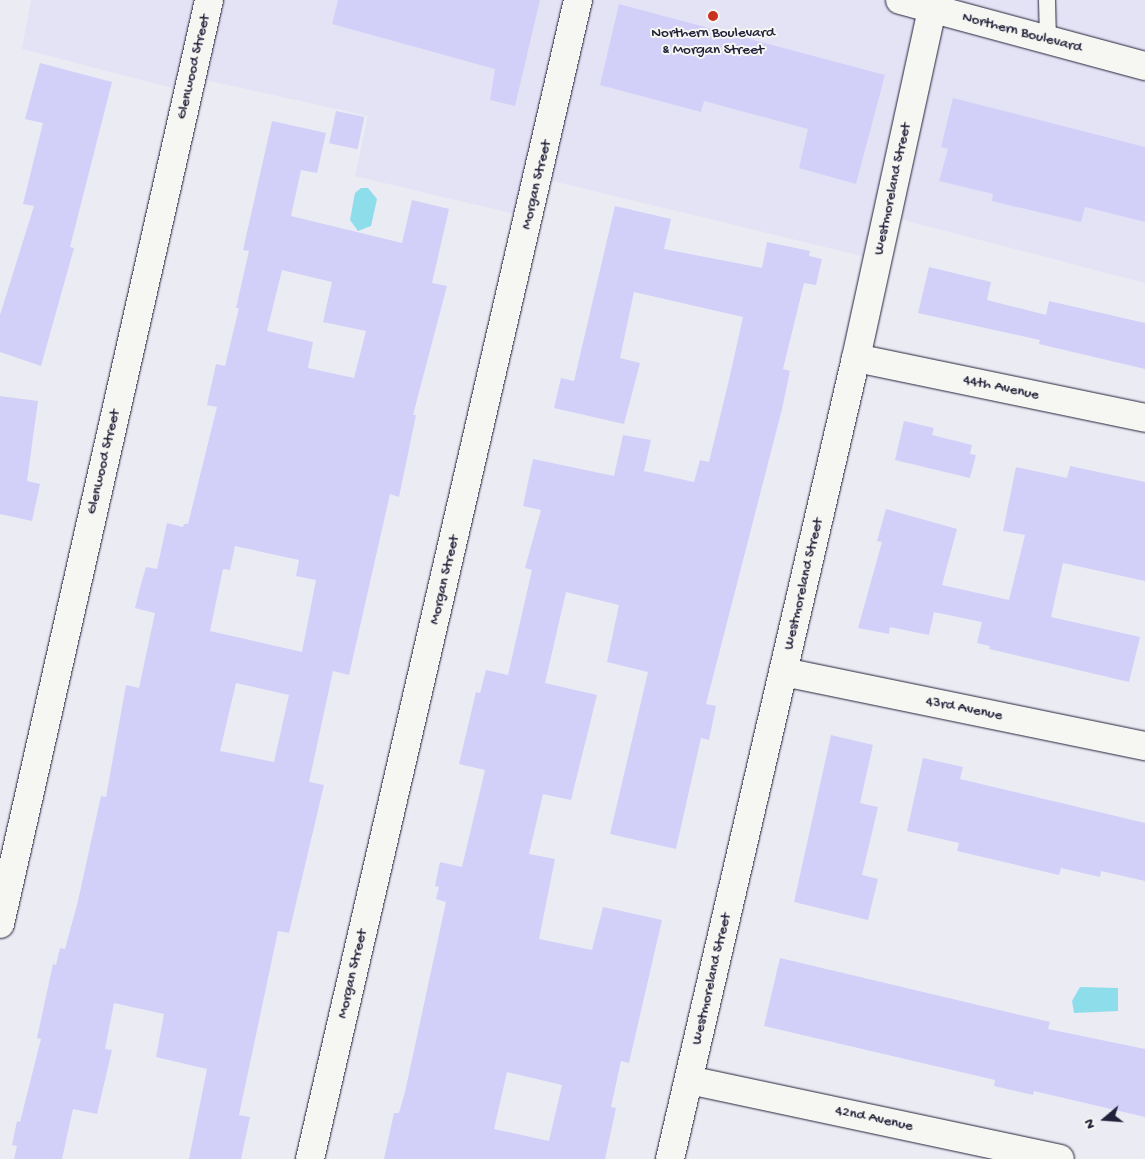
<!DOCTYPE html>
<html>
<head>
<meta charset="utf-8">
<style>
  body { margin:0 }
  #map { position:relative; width:1145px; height:1159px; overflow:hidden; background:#ebebf4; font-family:"Gochi Hand",sans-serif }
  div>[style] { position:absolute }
  .built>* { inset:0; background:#e4e3f5 }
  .water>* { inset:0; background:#8eddeb }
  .building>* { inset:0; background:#d2d0f8; transform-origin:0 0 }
  .roads { filter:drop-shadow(0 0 1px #22223b) drop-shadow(0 0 1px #22223b) }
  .service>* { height:16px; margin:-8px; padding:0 8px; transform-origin:8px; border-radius:8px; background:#f6f6f2 }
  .minor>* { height:28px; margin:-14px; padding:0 14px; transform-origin:14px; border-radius:14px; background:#f6f6f2 }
  .primary>* { height:28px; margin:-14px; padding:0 14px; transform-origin:14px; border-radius:14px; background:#f6f6f2 }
  .dots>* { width:14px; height:14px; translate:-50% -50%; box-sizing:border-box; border:2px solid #f6f6f2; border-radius:50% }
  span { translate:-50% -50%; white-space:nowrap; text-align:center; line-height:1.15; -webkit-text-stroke:4px #f6f6f2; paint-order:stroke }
  .poi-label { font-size:15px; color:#22223b }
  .street-label { font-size:15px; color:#22223b }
  .north { position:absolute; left:1080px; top:1094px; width:50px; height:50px; -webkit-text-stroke:4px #f6f6f2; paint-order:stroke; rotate:252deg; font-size:14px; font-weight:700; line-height:20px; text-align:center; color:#22223b }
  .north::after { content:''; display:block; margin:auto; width:18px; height:22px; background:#22223b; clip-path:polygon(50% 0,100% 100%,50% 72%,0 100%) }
</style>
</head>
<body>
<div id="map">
  <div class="built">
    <i style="clip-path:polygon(31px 0,1145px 0,1145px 283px,888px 216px,878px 260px,536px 177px,527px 217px,355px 176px,368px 116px,192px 77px,188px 92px,22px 49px)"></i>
  </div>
  <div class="water">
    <i style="clip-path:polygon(361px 188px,368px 188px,377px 199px,371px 226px,358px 231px,350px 220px,355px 193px)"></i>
    <i style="clip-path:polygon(1080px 987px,1118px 988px,1118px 1011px,1074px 1013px,1072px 1001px)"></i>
  </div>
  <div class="building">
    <i style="clip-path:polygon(338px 0,540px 0,515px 106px,490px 100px,495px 69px,332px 24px)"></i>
    <i style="clip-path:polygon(619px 4px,885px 75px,856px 184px,799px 168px,808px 129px,704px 101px,701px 112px,600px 85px)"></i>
    <i style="clip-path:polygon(40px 63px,112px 82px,70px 247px,74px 248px,41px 366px,0 352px,0 315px,34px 206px,23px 204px,43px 123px,25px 119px)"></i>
    <i style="clip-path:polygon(953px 98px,1145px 147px,1145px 222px,1085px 207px,1081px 222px,992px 201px,993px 194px,939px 181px,948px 149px,941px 147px)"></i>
    <i style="left:336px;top:111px;width:29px;height:33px;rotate:12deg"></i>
    <i style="clip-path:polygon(evenodd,272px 121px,326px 133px,317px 173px,301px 170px,291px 216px,402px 243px,412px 200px,449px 209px,432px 283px,447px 286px,413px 415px,416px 415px,399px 497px,390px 494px,349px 675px,333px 671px,309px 782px,324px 785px,289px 933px,278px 931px,239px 1115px,250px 1117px,241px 1159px,189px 1159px,207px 1069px,156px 1057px,164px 1014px,114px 1003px,105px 1049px,112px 1050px,97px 1114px,73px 1109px,62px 1159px,14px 1159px,17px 1146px,12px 1145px,17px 1121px,20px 1122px,41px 1039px,37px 1038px,53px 964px,56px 965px,60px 948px,65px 949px,78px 901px,101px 796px,106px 797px,126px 685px,139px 688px,155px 613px,135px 608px,141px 584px,146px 567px,157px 569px,167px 523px,183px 527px,184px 524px,188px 524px,217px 407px,207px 405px,216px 364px,225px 366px,239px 308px,236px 308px,249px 251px,243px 250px,272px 121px,282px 270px,332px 282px,323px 322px,366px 331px,354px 378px,308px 368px,313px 342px,267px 331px,282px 270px,272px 121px,235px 546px,299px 560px,296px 576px,316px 580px,302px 652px,210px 631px,223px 569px,230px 570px,235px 546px,272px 121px,236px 683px,289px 695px,274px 762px,220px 751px,236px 683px)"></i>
    <i style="clip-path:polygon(evenodd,615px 206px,671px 219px,664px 249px,762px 268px,767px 242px,810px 251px,809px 256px,822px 259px,816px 285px,804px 283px,783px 369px,790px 371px,782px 409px,706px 704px,716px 706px,709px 740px,701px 738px,676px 849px,610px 834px,648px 672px,607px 662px,619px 605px,566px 592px,545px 683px,597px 695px,571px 800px,543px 794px,529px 854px,555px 859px,539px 939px,592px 950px,603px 907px,662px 920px,629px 1063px,621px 1061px,611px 1107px,616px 1108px,605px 1159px,384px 1159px,394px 1113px,399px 1113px,405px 1092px,446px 902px,436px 899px,439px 887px,435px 886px,440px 862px,462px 867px,485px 770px,459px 764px,476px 692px,480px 693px,486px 670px,508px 675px,532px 570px,525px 568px,541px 510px,523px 506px,533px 459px,614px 476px,623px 435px,651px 440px,644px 471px,694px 482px,700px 460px,709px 462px,729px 380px,743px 317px,634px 292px,620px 358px,640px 363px,624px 424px,554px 408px,561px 378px,574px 381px,615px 206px,507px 1072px,562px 1085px,549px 1141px,494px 1129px,507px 1072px)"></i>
    <i style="clip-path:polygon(929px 267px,991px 282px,987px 300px,1046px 315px,1049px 301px,1145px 323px,1145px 369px,1039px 344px,1040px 340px,918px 313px)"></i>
    <i style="clip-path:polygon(0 396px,38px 401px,27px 481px,40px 484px,32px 521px,0 514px)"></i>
    <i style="clip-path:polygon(904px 421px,934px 428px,932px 435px,972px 445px,970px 454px,976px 455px,970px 478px,895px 460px)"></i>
    <i style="clip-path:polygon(1070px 466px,1145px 482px,1145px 581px,1063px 563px,1051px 617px,1140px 637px,1129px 682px,989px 649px,990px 646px,977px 643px,982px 622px,934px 612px,929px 635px,890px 627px,889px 634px,858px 628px,882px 542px,877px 541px,886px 509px,957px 529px,942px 585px,1009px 600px,1025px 535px,1003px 531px,1016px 467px,1067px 478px)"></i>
    <i style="clip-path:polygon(831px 735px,873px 745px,860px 803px,878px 807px,862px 875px,878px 879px,868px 920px,794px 902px)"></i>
    <i style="clip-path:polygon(923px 758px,963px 767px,960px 779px,1145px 823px,1145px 881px,1101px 871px,1100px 877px,1061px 868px,1059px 875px,957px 851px,959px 843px,907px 831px)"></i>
    <i style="clip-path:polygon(780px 958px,1050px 1022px,1048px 1029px,1145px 1049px,1145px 1117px,1034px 1091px,1033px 1095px,994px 1086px,995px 1080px,764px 1026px)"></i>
  </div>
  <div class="roads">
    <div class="service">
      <i style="left:1047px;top:0;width:40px;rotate:88.6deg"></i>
    </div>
    <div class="minor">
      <i style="left:856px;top:358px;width:295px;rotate:11.7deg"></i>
      <i style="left:784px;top:672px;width:369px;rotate:11.6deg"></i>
      <i style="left:0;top:924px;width:947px;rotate:-77.25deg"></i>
      <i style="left:689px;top:1080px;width:379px;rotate:12deg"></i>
      <i style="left:310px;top:1159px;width:1190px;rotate:-76.98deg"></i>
      <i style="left:670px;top:1159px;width:822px;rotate:-76.93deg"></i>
      <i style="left:856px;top:358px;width:358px;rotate:-77.7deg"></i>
    </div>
    <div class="primary">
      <i style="left:900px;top:0;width:254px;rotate:15.1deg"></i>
    </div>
  </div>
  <div class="dots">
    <i style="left:713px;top:16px;background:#c8321e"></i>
  </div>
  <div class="poi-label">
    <span style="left:713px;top:42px">Northern Boulevard<br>&amp; Morgan Street</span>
  </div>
  <div class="street-label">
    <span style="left:1022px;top:33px;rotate:15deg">Northern Boulevard</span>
    <span style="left:194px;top:67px;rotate:-77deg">Glenwood Street</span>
    <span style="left:537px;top:185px;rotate:-77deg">Morgan Street</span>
    <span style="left:893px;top:189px;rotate:-78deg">Westmoreland Street</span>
    <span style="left:1001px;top:388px;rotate:12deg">44th Avenue</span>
    <span style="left:104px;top:462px;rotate:-77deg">Glenwood Street</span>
    <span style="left:445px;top:580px;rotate:-77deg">Morgan Street</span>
    <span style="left:804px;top:584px;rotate:-77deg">Westmoreland Street</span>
    <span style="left:964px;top:709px;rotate:11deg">43rd Avenue</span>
    <span style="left:353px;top:974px;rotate:-77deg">Morgan Street</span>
    <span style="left:712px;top:979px;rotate:-77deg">Westmoreland Street</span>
    <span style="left:874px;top:1119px;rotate:12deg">42nd Avenue</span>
  </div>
  <div class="north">N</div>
</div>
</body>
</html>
